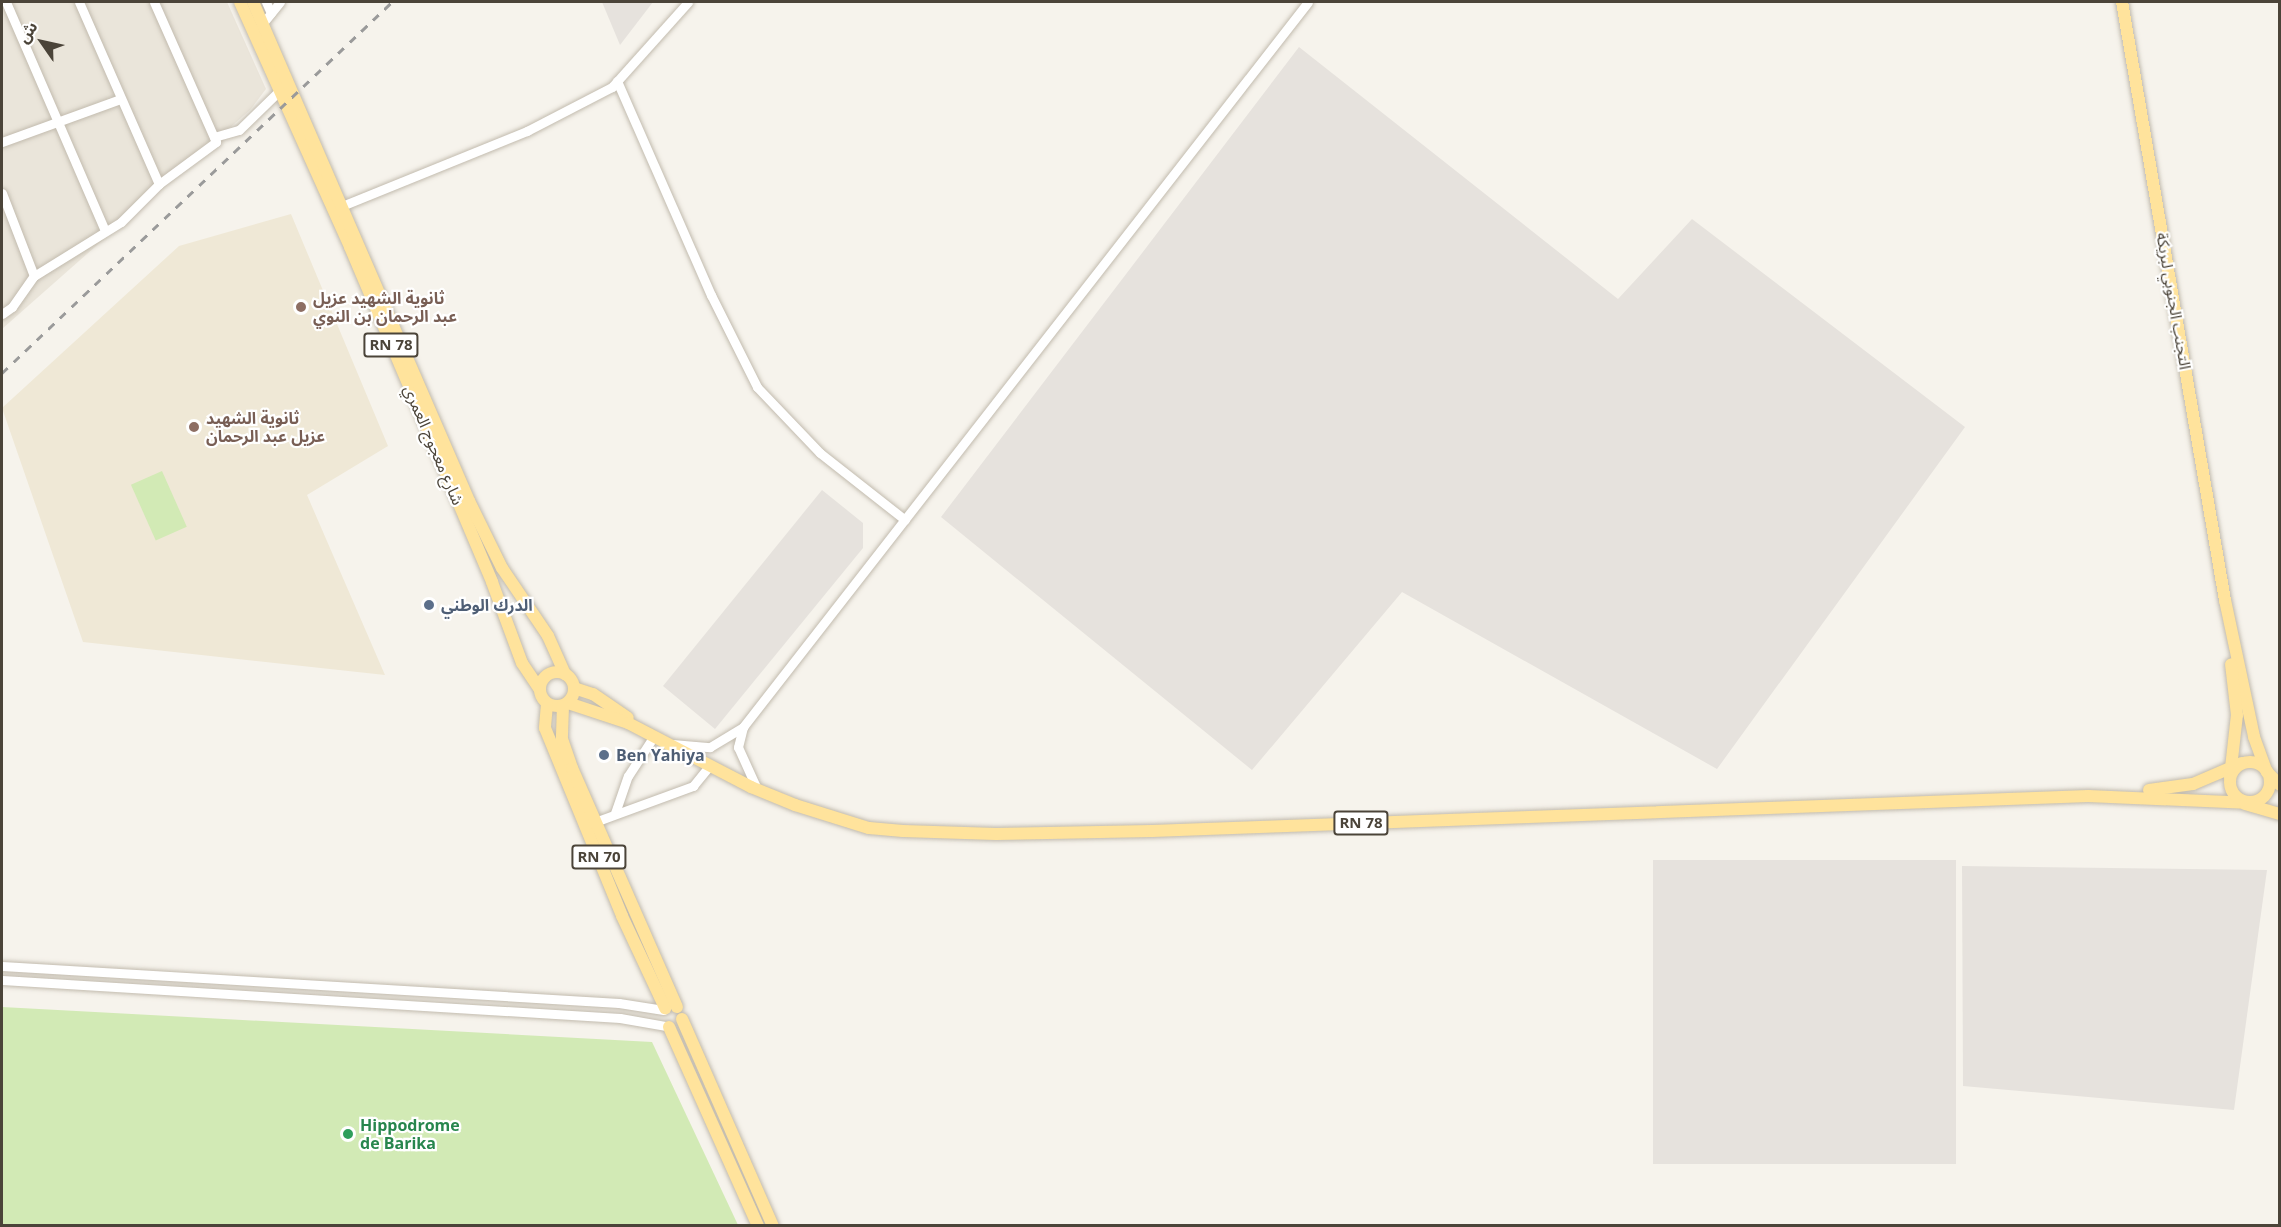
<!DOCTYPE html>
<html>
<head>
<meta charset="utf-8">
<style>
  body { margin:0 }
  #map { position:relative; width:2281px; height:1227px; overflow:hidden; background:#f6f3ec; font-family:"Open Sans","Noto Sans Arabic",sans-serif }
  div>[style] { position:absolute }
  .residential>* { inset:0; background:#eae5da }
  .industrial>* { inset:0; background:#e6e2dd; transform-origin:0 0 }
  .education>* { inset:0; background:#efe8d6 }
  .green>* { inset:0; background:#d2eab5; transform-origin:0 0 }
  .roads { filter:drop-shadow(0 0 2px #c2bbae) drop-shadow(0 0 2px #c2bbae) }
  .minor>* { height:9px; margin:-4.5px; padding:0 4.5px; transform-origin:4.5px; border-radius:4.5px; background:#fff }
  .major>* { height:12px; margin:-6px; padding:0 6px; transform-origin:6px; border-radius:6px; background:#ffe39c }
  .major>.ring { margin:-6px; padding:0; box-sizing:content-box; background:none; border:12px solid #ffe39c; border-radius:50% }
  .rail>* { height:3px; margin-top:-1.5px; transform-origin:0; background:repeating-linear-gradient(90deg,#9a9a9a 0 8px,transparent 0 16px) }
  .dots>* { width:16px; height:16px; translate:-50% -50%; box-sizing:border-box; border:3px solid #fff; border-radius:50% }
  span { translate:-50% -50%; white-space:nowrap; text-align:center; line-height:1.15; -webkit-text-stroke:4.5px #fff; paint-order:stroke }
  .shield-label span { padding:2px 4px; background:#fff; border:2px solid; border-radius:4px; -webkit-text-stroke-width:0 }
  .shield-label { font-size:15px; color:#4b4439; font-weight:700 }
  .education-label { font-size:16px; color:#785e54; font-weight:700 }
  .left { translate:0 -50%; text-align:left }
  .street-label { font-size:16px; color:#4b4439 }
  .service-label { font-size:16px; color:#4e5e75; font-weight:700 }
  .leisure-label { font-size:16px; color:#27864d; font-weight:700 }
  .frame { position:absolute; inset:0; border:3px solid #4b4439; pointer-events:none }
  .north { position:absolute; left:12px; top:12px; width:60px; height:60px; -webkit-text-stroke:4px #fff; paint-order:stroke; rotate:304deg; font-size:16px; font-weight:700; line-height:24px; text-align:center; color:#4b4439 }
  .north::after { content:''; display:block; margin:auto; width:21px; height:27px; background:#4b4439; clip-path:polygon(50% 0,100% 100%,50% 72%,0 100%) }
</style>
</head>
<body>
<div id="map">
  <div class="residential">
    <i style="clip-path:polygon(2px 2px,227px 2px,266px 89px,250px 110px,2px 329px)"></i>
  </div>
  <div class="industrial">
    <i style="clip-path:polygon(602px 2px,653px 2px,620px 45px)"></i>
    <i style="clip-path:polygon(1299px 47px,1618px 299px,1692px 219px,1965px 427px,1717px 769px,1402px 592px,1252px 770px,941px 517px)"></i>
    <i style="clip-path:polygon(822px 490px,863px 523px,863px 548px,715px 729px,663px 686px)"></i>
    <i style="left:1956px;top:860px;width:304px;height:303px;rotate:90deg"></i>
    <i style="clip-path:polygon(1962px 866px,2267px 870px,2234px 1110px,1963px 1086px)"></i>
  </div>
  <div class="education">
    <i style="clip-path:polygon(291px 214px,388px 446px,307px 495px,385px 675px,83px 642px,2px 408px,179px 246px)"></i>
  </div>
  <div class="green">
    <i style="left:162px;top:471px;width:61px;height:34px;rotate:66deg"></i>
    <i style="clip-path:polygon(2px 1007px,652px 1042px,738px 1225px,2px 1225px)"></i>
  </div>
  <div class="roads">
    <div class="minor">
      <i style="left:6px;top:2px;width:249px;rotate:66.6deg"></i>
      <i style="left:79px;top:2px;width:199px;rotate:66.3deg"></i>
      <i style="left:266px;top:2px;width:12px;rotate:66deg"></i>
      <i style="left:263px;top:23px;width:27px;rotate:-51deg"></i>
      <i style="left:617px;top:81px;width:234px;rotate:66.3deg"></i>
      <i style="left:711px;top:295px;width:103px;rotate:63.4deg"></i>
      <i style="left:757px;top:387px;width:91px;rotate:46.3deg"></i>
      <i style="left:820px;top:453px;width:108px;rotate:38.2deg"></i>
      <i style="left:214px;top:137px;width:26px;rotate:-16deg"></i>
      <i style="left:239px;top:130px;width:57px;rotate:-44.3deg"></i>
      <i style="left:2px;top:142px;width:126px;rotate:-20deg"></i>
      <i style="left:2px;top:193px;width:89px;rotate:68.9deg"></i>
      <i style="left:342px;top:206px;width:200px;rotate:-22.1deg"></i>
      <i style="left:527px;top:131px;width:96px;rotate:-27.4deg"></i>
      <i style="left:612px;top:87px;width:114px;rotate:-48.2deg"></i>
      <i style="left:2px;top:314px;width:12px;rotate:-35deg"></i>
      <i style="left:12px;top:307px;width:38px;rotate:-55deg"></i>
      <i style="left:34px;top:276px;width:102px;rotate:-31.8deg"></i>
      <i style="left:121px;top:222px;width:54px;rotate:-45deg"></i>
      <i style="left:159px;top:184px;width:71px;rotate:-36.4deg"></i>
      <i style="left:216px;top:142px;width:153px;rotate:-113.9deg"></i>
      <i style="left:743px;top:727px;width:919px;rotate:-52.07deg"></i>
      <i style="left:672px;top:744px;width:38px;rotate:5deg"></i>
      <i style="left:710px;top:747px;width:39px;rotate:-31deg"></i>
      <i style="left:743px;top:727px;width:21px;rotate:104deg"></i>
      <i style="left:738px;top:747px;width:46px;rotate:65.7deg"></i>
      <i style="left:615px;top:813px;width:39px;rotate:-71deg"></i>
      <i style="left:628px;top:776px;width:48px;rotate:-57deg"></i>
      <i style="left:592px;top:823px;width:108px;rotate:-20.1deg"></i>
      <i style="left:693px;top:786px;width:26px;rotate:-51deg"></i>
      <i style="left:2px;top:966px;width:618px;rotate:3.43deg"></i>
      <i style="left:619px;top:1003px;width:45px;rotate:9deg"></i>
      <i style="left:2px;top:980px;width:619px;rotate:3.52deg"></i>
      <i style="left:620px;top:1018px;width:47px;rotate:9.9deg"></i>
    </div>
    <div class="major">
      <i style="left:240px;top:2px;width:269px;rotate:65.8deg"></i>
      <i style="left:350px;top:247px;width:364px;rotate:67deg"></i>
      <i style="left:492px;top:582px;width:86px;rotate:69.7deg"></i>
      <i style="left:522px;top:663px;width:32px;rotate:56deg"></i>
      <i style="left:253px;top:2px;width:544px;rotate:66.59deg"></i>
      <i style="left:469px;top:501px;width:75px;rotate:63.8deg"></i>
      <i style="left:502px;top:568px;width:82px;rotate:55.9deg"></i>
      <i style="left:548px;top:636px;width:42px;rotate:65.9deg"></i>
      <i style="left:2122px;top:2px;width:607px;rotate:80.23deg"></i>
      <i style="left:2225px;top:600px;width:140px;rotate:78deg"></i>
      <i style="left:2254px;top:737px;width:37px;rotate:70deg"></i>
      <i style="left:2267px;top:772px;width:18px;rotate:45deg"></i>
      <i class="ring" style="left:540px;top:672px;width:22px;height:22px"></i>
      <i style="left:574px;top:688px;width:20px;rotate:18deg"></i>
      <i style="left:593px;top:694px;width:42px;rotate:34.4deg"></i>
      <i style="left:568px;top:703px;width:63px;rotate:18.4deg"></i>
      <i style="left:628px;top:723px;width:139px;rotate:27.5deg"></i>
      <i style="left:751px;top:787px;width:48px;rotate:22.2deg"></i>
      <i style="left:795px;top:805px;width:77px;rotate:17.3deg"></i>
      <i style="left:869px;top:828px;width:34px;rotate:5deg"></i>
      <i style="left:903px;top:831px;width:93px;rotate:1.8deg"></i>
      <i style="left:996px;top:834px;width:156px;rotate:-1.1deg"></i>
      <i style="left:1152px;top:831px;width:937px;rotate:-2.14deg"></i>
      <i style="left:2088px;top:796px;width:163px;rotate:2.5deg"></i>
      <i style="left:547px;top:704px;width:24px;rotate:95deg"></i>
      <i style="left:545px;top:728px;width:203px;rotate:67.7deg"></i>
      <i style="left:622px;top:916px;width:102px;rotate:64.9deg"></i>
      <i style="left:563px;top:706px;width:33px;rotate:92deg"></i>
      <i style="left:562px;top:739px;width:31px;rotate:71deg"></i>
      <i style="left:572px;top:768px;width:261px;rotate:66.3deg"></i>
      <i class="ring" style="left:2230px;top:762px;width:28px;height:28px"></i>
      <i style="left:2230px;top:777px;width:62px;rotate:-83.6deg"></i>
      <i style="left:2237px;top:715px;width:51px;rotate:-96.7deg"></i>
      <i style="left:2149px;top:790px;width:44px;rotate:-7.8deg"></i>
      <i style="left:2193px;top:784px;width:53px;rotate:-23.2deg"></i>
      <i style="left:2245px;top:804px;width:36px;rotate:16deg"></i>
      <i style="left:682px;top:1019px;width:226px;rotate:66.3deg"></i>
      <i style="left:669px;top:1027px;width:218px;rotate:65.9deg"></i>
    </div>
  </div>
  <div class="rail">
    <i style="left:2px;top:373px;width:538px;rotate:-43.57deg"></i>
  </div>
  <div class="dots">
    <i style="left:301px;top:307px;background:#8d6e63"></i>
    <i style="left:194px;top:427px;background:#8d6e63"></i>
    <i style="left:429px;top:605px;background:#5c6f8a"></i>
    <i style="left:604px;top:755px;background:#5c6f8a"></i>
    <i style="left:348px;top:1134px;background:#2e9e5b"></i>
  </div>
  <div class="shield-label">
    <span style="left:391px;top:345px">RN 78</span>
    <span style="left:1361px;top:823px">RN 78</span>
    <span style="left:599px;top:857px">RN 70</span>
  </div>
  <div class="education-label">
    <span class="left" style="left:313px;top:307px">ثانوية الشهيد عزيل<br>عبد الرحمان بن النوي</span>
    <span class="left" style="left:206px;top:427px">ثانوية الشهيد<br>عزيل عبد الرحمان</span>
  </div>
  <div class="street-label">
    <span style="left:2174px;top:301px;rotate:80deg">التجنب الجنوبي لبريكة</span>
    <span style="left:434px;top:445px;rotate:67deg">شارع معجوج العمري</span>
  </div>
  <div class="service-label">
    <span class="left" style="left:441px;top:605px">الدرك الوطني</span>
    <span class="left" style="left:616px;top:755px">Ben Yahiya</span>
  </div>
  <div class="leisure-label">
    <span class="left" style="left:360px;top:1134px">Hippodrome<br>de Barika</span>
  </div>
  <div class="frame"></div>
  <div class="north">ش</div>
</div>
</body>
</html>
